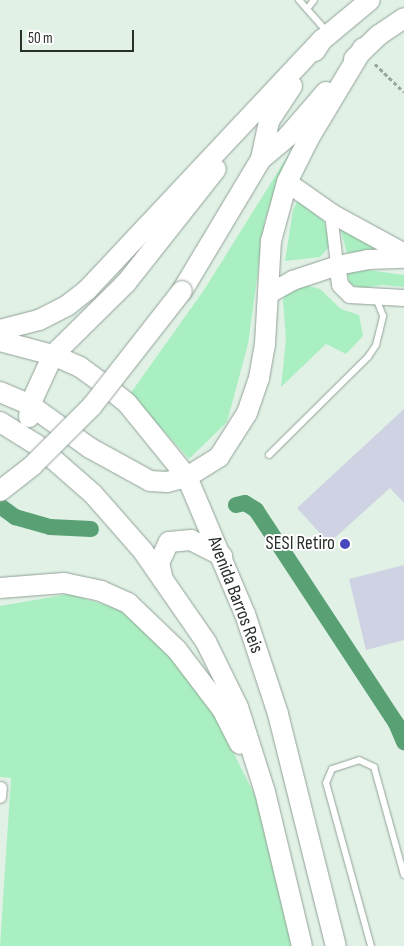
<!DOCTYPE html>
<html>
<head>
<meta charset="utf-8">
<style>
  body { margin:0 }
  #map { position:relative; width:404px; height:946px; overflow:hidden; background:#e1f1e6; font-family:"Sofia Sans Condensed",sans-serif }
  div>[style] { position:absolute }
  .green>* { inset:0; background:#aaefc2 }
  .canal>* { height:16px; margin:-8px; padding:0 8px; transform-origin:8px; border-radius:8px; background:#59a175 }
  .building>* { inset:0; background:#cfd2e3 }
  .path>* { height:2.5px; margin-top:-1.25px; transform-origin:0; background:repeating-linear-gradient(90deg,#99a69d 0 4px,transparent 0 6.5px) }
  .roads { filter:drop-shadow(0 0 1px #92a197) drop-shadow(0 0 1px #92a197) }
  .service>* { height:6px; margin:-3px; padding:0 3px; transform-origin:3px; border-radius:3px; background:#fff }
  .minor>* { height:12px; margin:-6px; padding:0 6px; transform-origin:6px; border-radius:6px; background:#fff }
  .tertiary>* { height:16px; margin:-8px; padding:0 8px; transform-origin:8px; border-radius:8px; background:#fff }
  .secondary>* { height:19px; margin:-9.5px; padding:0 9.5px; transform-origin:9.5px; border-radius:9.5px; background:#fff }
  .primary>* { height:20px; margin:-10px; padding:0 10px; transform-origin:10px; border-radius:10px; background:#fff }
  .bridges { filter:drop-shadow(0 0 1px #92a197) drop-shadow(0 0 1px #92a197) }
  .primary-bridge>* { height:20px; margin:-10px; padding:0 10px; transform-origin:10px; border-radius:10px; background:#fff }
  .dots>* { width:14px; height:14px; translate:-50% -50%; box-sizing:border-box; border:2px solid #fff; border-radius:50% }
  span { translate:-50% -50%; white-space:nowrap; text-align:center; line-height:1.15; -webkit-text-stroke:4px #fff; paint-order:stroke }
  .poi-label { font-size:19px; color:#292f2b }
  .right { translate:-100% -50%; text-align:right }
  .street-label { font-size:19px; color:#292f2b }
  .scale { position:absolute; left:20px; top:30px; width:114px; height:22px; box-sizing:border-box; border:2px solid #292f2b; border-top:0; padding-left:6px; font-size:15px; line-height:18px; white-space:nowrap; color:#292f2b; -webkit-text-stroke:4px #fff; paint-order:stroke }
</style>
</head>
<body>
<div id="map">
  <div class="green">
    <i style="clip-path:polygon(297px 141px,280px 174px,265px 220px,248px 344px,227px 422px,189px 459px,130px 394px,204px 290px)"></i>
    <i style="clip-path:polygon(298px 200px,324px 221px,330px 246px,320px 257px,285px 261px,293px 210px)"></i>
    <i style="clip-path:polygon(340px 227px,379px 249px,347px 253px)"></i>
    <i style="clip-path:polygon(368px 270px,404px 275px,404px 287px,382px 285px,362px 288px,350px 284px,347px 272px)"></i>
    <i style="clip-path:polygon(301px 284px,320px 289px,341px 309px,359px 315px,363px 336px,346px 354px,326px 344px,281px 387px,286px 339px,283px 300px,289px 289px)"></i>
    <i style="clip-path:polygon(69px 594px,122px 610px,180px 668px,214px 713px,256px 798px,292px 946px,0 946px,11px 778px,0 777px,0 606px)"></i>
  </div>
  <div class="canal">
    <i style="left:236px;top:505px;width:9px;rotate:-13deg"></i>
    <i style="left:245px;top:503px;width:13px;rotate:32deg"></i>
    <i style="left:256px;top:510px;width:255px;rotate:56.7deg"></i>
    <i style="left:396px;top:723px;width:21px;rotate:67deg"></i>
    <i style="left:0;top:506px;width:19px;rotate:36deg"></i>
    <i style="left:15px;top:517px;width:36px;rotate:16deg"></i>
    <i style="left:50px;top:527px;width:41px;rotate:2.8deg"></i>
  </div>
  <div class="building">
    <i style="clip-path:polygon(404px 409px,404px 503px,390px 488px,329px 543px,297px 508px)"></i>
    <i style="clip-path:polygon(404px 565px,404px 640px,366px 650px,349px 579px)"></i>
  </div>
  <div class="path">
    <i style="left:375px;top:64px;width:40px;rotate:44deg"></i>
  </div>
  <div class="roads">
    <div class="service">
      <i style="left:299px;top:0;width:44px;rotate:48.7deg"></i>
      <i style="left:307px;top:9px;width:11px;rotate:-52deg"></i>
      <i style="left:269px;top:455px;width:139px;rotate:-44.7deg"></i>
      <i style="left:368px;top:357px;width:14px;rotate:-56deg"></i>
      <i style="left:376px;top:345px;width:30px;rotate:-76deg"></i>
      <i style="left:383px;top:316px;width:19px;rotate:-111deg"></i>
      <i style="left:371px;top:946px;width:169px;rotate:-105.4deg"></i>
      <i style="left:326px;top:783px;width:15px;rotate:-67deg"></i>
      <i style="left:332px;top:769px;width:28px;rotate:-18deg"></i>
      <i style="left:359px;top:760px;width:17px;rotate:25deg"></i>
      <i style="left:374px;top:767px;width:112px;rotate:74.5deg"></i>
    </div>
    <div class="minor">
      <i style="left:331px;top:213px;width:52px;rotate:83.4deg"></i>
      <i style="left:0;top:797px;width:9px;rotate:-84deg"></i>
    </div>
    <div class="tertiary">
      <i style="left:337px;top:265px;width:20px;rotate:81deg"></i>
      <i style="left:340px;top:285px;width:14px;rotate:45deg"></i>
      <i style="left:350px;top:295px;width:54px;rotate:3.2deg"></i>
    </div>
    <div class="secondary">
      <i style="left:287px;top:182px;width:54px;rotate:35.2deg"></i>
      <i style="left:331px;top:213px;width:83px;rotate:28.7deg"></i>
      <i style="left:267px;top:294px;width:29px;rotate:-29deg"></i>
      <i style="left:292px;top:280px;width:47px;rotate:-18.4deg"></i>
      <i style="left:337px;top:265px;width:31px;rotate:-11deg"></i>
      <i style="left:367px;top:259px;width:37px;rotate:-2deg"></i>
    </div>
    <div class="primary">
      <i style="left:315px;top:51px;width:13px;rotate:-58deg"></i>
      <i style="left:322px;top:40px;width:62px;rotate:-39.8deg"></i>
      <i style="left:354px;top:59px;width:35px;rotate:-44deg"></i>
      <i style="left:379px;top:35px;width:30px;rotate:-34deg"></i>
      <i style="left:261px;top:159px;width:35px;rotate:-40deg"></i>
      <i style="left:288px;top:136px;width:58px;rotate:-49.2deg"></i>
      <i style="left:182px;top:291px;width:154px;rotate:-59.1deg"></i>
      <i style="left:261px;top:159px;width:39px;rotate:-78deg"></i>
      <i style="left:269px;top:121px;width:42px;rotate:-56.7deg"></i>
      <i style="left:0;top:330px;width:40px;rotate:-14.4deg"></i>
      <i style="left:39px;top:320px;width:33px;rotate:-27deg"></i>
      <i style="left:68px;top:305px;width:24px;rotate:-38deg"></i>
      <i style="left:87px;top:290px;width:343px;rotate:-46.8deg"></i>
      <i style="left:0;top:341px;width:55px;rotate:14.8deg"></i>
      <i style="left:53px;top:355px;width:30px;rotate:24deg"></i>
      <i style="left:80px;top:367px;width:26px;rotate:36deg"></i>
      <i style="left:101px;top:382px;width:33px;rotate:39deg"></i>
      <i style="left:127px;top:403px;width:95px;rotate:51deg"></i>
      <i style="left:187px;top:477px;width:149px;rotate:67.1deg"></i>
      <i style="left:245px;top:614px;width:105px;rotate:71.7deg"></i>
      <i style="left:278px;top:714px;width:239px;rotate:76deg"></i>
      <i style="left:0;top:392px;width:33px;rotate:23deg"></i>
      <i style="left:30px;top:405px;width:74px;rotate:35.6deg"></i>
      <i style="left:90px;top:448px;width:68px;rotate:28.8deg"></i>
      <i style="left:150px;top:481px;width:17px;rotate:3deg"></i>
      <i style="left:167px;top:482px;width:21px;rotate:-14deg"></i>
      <i style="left:187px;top:477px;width:38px;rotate:-32deg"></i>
      <i style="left:219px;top:457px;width:52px;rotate:-57.5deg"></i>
      <i style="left:247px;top:413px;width:37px;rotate:-71deg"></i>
      <i style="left:259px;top:378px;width:35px;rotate:-80deg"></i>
      <i style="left:265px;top:344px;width:103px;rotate:-86.7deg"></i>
      <i style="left:271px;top:241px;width:61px;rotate:-74.8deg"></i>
      <i style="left:287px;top:182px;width:49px;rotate:-63.4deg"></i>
      <i style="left:309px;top:138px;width:105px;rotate:-59deg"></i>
      <i style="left:29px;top:417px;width:12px;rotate:-85deg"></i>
      <i style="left:30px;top:405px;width:55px;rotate:-65.3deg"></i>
      <i style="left:53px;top:355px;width:103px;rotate:-44.6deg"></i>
      <i style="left:126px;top:283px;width:145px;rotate:-51.7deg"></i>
      <i style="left:0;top:422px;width:44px;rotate:31.9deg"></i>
      <i style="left:37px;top:445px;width:74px;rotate:41.2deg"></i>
      <i style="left:93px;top:494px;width:76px;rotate:48.7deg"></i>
      <i style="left:143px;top:551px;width:111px;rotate:55.3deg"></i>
      <i style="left:206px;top:642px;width:72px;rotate:63.8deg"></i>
      <i style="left:238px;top:707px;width:89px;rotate:72.4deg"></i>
      <i style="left:265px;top:792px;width:158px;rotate:76.5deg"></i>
      <i style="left:163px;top:580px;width:17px;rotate:-103deg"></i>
      <i style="left:159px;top:563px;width:23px;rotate:-65deg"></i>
      <i style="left:169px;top:542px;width:22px;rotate:-5deg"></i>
      <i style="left:191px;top:540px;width:35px;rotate:27deg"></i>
      <i style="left:0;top:588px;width:64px;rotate:-4.5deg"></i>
      <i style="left:64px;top:583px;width:38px;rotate:12deg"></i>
      <i style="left:101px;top:591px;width:30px;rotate:24deg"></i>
      <i style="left:128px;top:603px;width:68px;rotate:43.8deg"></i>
      <i style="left:177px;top:650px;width:74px;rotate:52.7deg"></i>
      <i style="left:222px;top:709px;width:39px;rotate:63deg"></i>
    </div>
  </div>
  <div class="bridges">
    <div class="primary-bridge">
      <i style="left:0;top:491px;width:41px;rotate:-38deg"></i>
      <i style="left:32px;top:466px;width:85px;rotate:-45deg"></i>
      <i style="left:92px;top:406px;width:146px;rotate:-52deg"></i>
    </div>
  </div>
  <div class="dots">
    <i style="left:345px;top:544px;background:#4647bc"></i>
  </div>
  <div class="poi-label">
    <span class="right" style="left:335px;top:544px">SESI Retiro</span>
  </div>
  <div class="street-label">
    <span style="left:235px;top:595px;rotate:69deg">Avenida Barros Reis</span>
  </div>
  <div class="scale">50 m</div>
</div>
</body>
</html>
